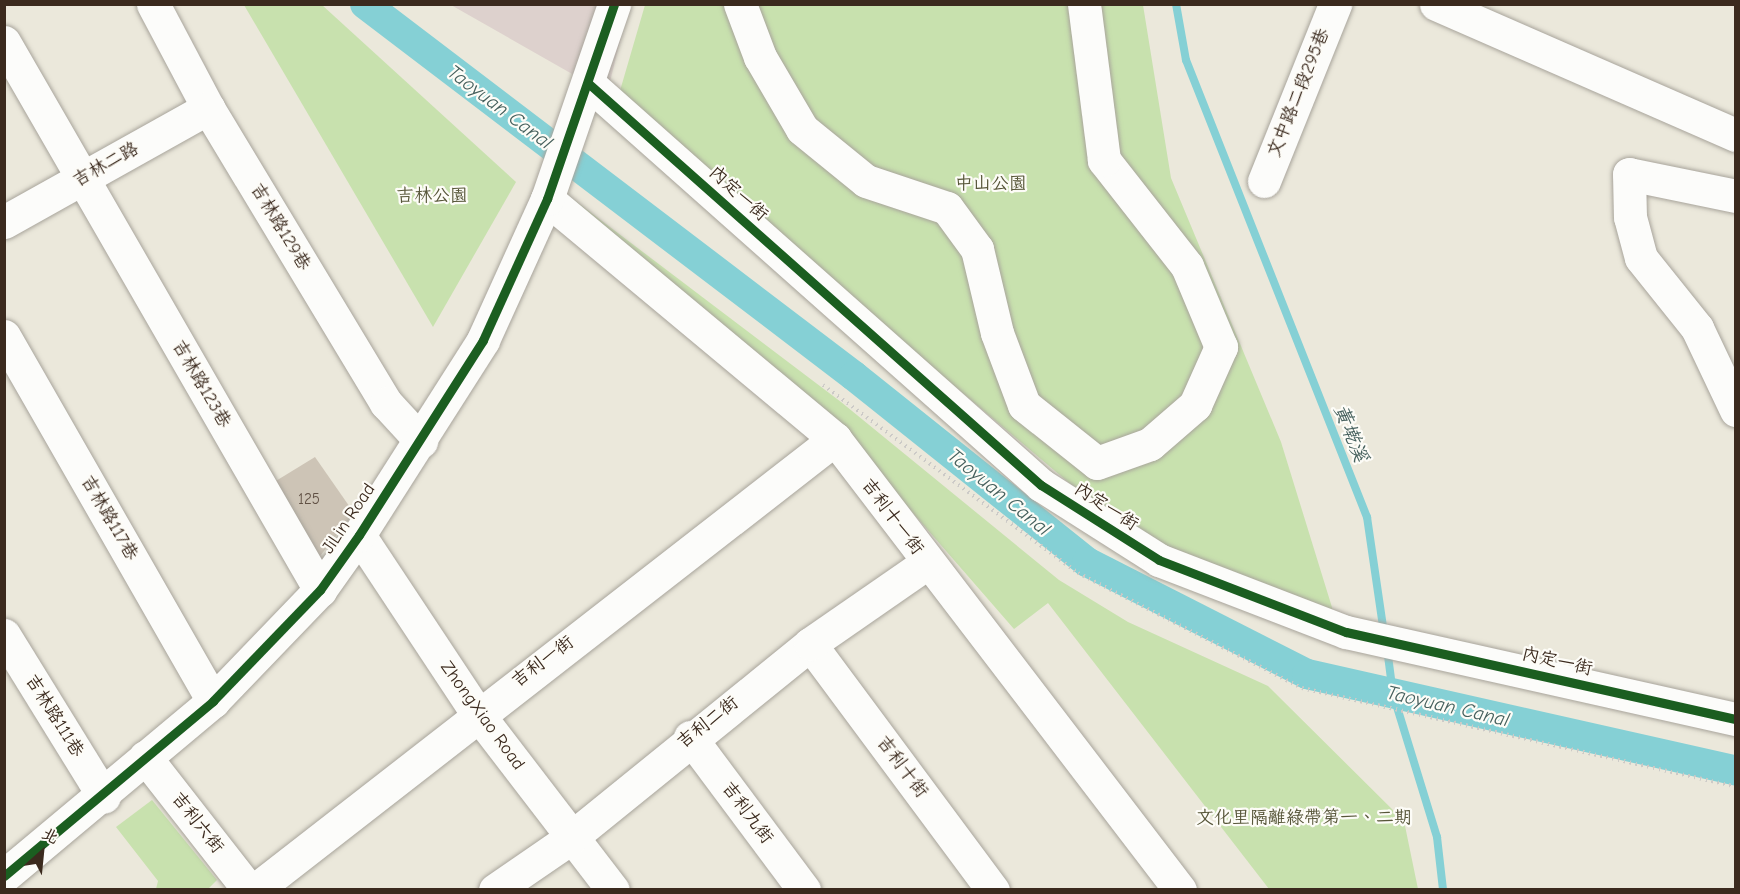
<!DOCTYPE html>
<html>
<head>
<meta charset="utf-8">
<style>
  body { margin:0 }
  #map { position:relative; width:1740px; height:894px; overflow:hidden; background:#ebe8db; font-family:"Comic Neue","LXGW WenKai TC",sans-serif }
  div>[style] { position:absolute }
  .industrial>* { inset:0; background:#ddd1cd }
  .green>* { inset:0; background:#c8e1ae }
  .stream>* { height:8px; margin:-4px; padding:0 4px; transform-origin:4px; border-radius:4px; background:#85d0d5 }
  .canal>* { height:30px; margin:-15px; padding:0 15px; transform-origin:15px; border-radius:15px; background:#85d0d5 }
  .building>* { inset:0; background:#cdc4b6 }
  .path>* { height:4px; margin-top:-2px; transform-origin:0; background:repeating-linear-gradient(90deg,#cccac7 0 1.5px,transparent 0 6px) }
  .roads { filter:drop-shadow(0 0 2px #a8a49b) drop-shadow(0 0 2px #a8a49b) }
  .minor>* { height:33px; margin:-16.5px; padding:0 16.5px; transform-origin:16.5px; border-radius:16.5px; background:#fcfcfa }
  .cycleway>* { height:9px; margin:-4.5px; padding:0 4.5px; transform-origin:4.5px; border-radius:4.5px; background:#1b5e20 }
  span { translate:-50% -50%; white-space:nowrap; text-align:center; line-height:1.15; -webkit-text-stroke:4.5px #fdfcf7; paint-order:stroke }
  .number-label { font-size:15px; color:#605044 }
  .number-label span { -webkit-text-stroke-width:0 }
  .street-label { font-size:18px; color:#3b2a1e }
  .park-label { font-size:18px; color:#575639 }
  .water-label { font-size:20px; color:#46605d; font-style:italic }
  .frame { position:absolute; inset:0; border:6px solid #3b2a1e; pointer-events:none }
  .north { position:absolute; left:12px; top:822px; width:60px; height:60px; -webkit-text-stroke:4px #fdfcf7; paint-order:stroke; rotate:27deg; font-size:16px; font-weight:700; line-height:24px; text-align:center; color:#3b2a1e }
  .north::after { content:''; display:block; margin:auto; width:21px; height:27px; background:#3b2a1e; clip-path:polygon(50% 0,100% 100%,50% 72%,0 100%) }
</style>
</head>
<body>
<div id="map">
  <div class="industrial">
    <i style="clip-path:polygon(451px 5px,629px 5px,602px 114px,588px 83px)"></i>
  </div>
  <div class="green">
    <i style="clip-path:polygon(244px 5px,322px 5px,516px 182px,433px 327px)"></i>
    <i style="clip-path:polygon(645px 5px,1143px 5px,1171px 178px,1281px 442px,1335px 617px,1139px 542px,617px 101px)"></i>
    <i style="clip-path:polygon(565px 193px,841px 402px,1059px 580px,1128px 622px,1268px 686px,1404px 821px,1418px 889px,1269px 889px,1048px 603px,1014px 629px,832px 420px)"></i>
    <i style="clip-path:polygon(152px 800px,217px 880px,208px 889px,156px 889px,158px 881px,116px 827px)"></i>
  </div>
  <div class="stream">
    <i style="left:1176px;top:4px;width:57px;rotate:79.9deg"></i>
    <i style="left:1186px;top:60px;width:492px;rotate:68.4deg"></i>
    <i style="left:1367px;top:517px;width:117px;rotate:81.7deg"></i>
    <i style="left:1387px;top:648px;width:46px;rotate:82.6deg"></i>
    <i style="left:1393px;top:694px;width:150px;rotate:72.9deg"></i>
    <i style="left:1437px;top:837px;width:53px;rotate:83.5deg"></i>
  </div>
  <div class="canal">
    <i style="left:365px;top:4px;width:614px;rotate:37.26deg"></i>
    <i style="left:854px;top:376px;width:298px;rotate:38.6deg"></i>
    <i style="left:1087px;top:562px;width:247px;rotate:27deg"></i>
    <i style="left:1307px;top:674px;width:440px;rotate:12.7deg"></i>
  </div>
  <div class="building">
    <i style="clip-path:polygon(315px 457px,354px 513px,313px 565px,266px 487px)"></i>
  </div>
  <div class="path">
    <i style="left:823px;top:385px;width:317px;rotate:36.4deg"></i>
    <i style="left:1078px;top:573px;width:252px;rotate:27.2deg"></i>
    <i style="left:1302px;top:688px;width:445px;rotate:12.8deg"></i>
  </div>
  <div class="roads">
    <div class="minor">
      <i style="left:153px;top:4px;width:118px;rotate:62.1deg"></i>
      <i style="left:208px;top:108px;width:345px;rotate:58.9deg"></i>
      <i style="left:386px;top:403px;width:52px;rotate:47.4deg"></i>
      <i style="left:740px;top:4px;width:57px;rotate:69.3deg"></i>
      <i style="left:760px;top:57px;width:83px;rotate:59.7deg"></i>
      <i style="left:802px;top:129px;width:82px;rotate:39.1deg"></i>
      <i style="left:866px;top:181px;width:85px;rotate:18.4deg"></i>
      <i style="left:947px;top:208px;width:51px;rotate:53.8deg"></i>
      <i style="left:977px;top:249px;width:86px;rotate:76.6deg"></i>
      <i style="left:997px;top:333px;width:77px;rotate:69.4deg"></i>
      <i style="left:1024px;top:405px;width:93px;rotate:38.5deg"></i>
      <i style="left:1097px;top:463px;width:56px;rotate:-19.7deg"></i>
      <i style="left:1150px;top:444px;width:60px;rotate:-40.9deg"></i>
      <i style="left:1195px;top:405px;width:64px;rotate:-65.9deg"></i>
      <i style="left:1221px;top:347px;width:88px;rotate:-112.8deg"></i>
      <i style="left:1187px;top:266px;width:135px;rotate:-128.1deg"></i>
      <i style="left:1104px;top:160px;width:157px;rotate:-97.3deg"></i>
      <i style="left:1436px;top:4px;width:327px;rotate:23.6deg"></i>
      <i style="left:4px;top:42px;width:633px;rotate:60.03deg"></i>
      <i style="left:588px;top:83px;width:606px;rotate:41.59deg"></i>
      <i style="left:1041px;top:485px;width:140px;rotate:32.4deg"></i>
      <i style="left:1159px;top:560px;width:200px;rotate:21.1deg"></i>
      <i style="left:1346px;top:632px;width:400px;rotate:12.6deg"></i>
      <i style="left:1264px;top:181px;width:191px;rotate:-68.1deg"></i>
      <i style="left:1736px;top:196px;width:109px;rotate:-168.4deg"></i>
      <i style="left:1629px;top:174px;width:43px;rotate:88.7deg"></i>
      <i style="left:1630px;top:217px;width:42px;rotate:75deg"></i>
      <i style="left:1641px;top:258px;width:90px;rotate:51.3deg"></i>
      <i style="left:1697px;top:328px;width:91px;rotate:64.6deg"></i>
      <i style="left:547px;top:199px;width:375px;rotate:39.8deg"></i>
      <i style="left:835px;top:439px;width:568px;rotate:52.59deg"></i>
      <i style="left:4px;top:222px;width:234px;rotate:-29.2deg"></i>
      <i style="left:4px;top:336px;width:421px;rotate:60.2deg"></i>
      <i style="left:359px;top:535px;width:214px;rotate:56.5deg"></i>
      <i style="left:477px;top:713px;width:223px;rotate:52.5deg"></i>
      <i style="left:4px;top:635px;width:190px;rotate:58.3deg"></i>
      <i style="left:810px;top:644px;width:307px;rotate:53.4deg"></i>
      <i style="left:690px;top:737px;width:191px;rotate:53.3deg"></i>
      <i style="left:145px;top:757px;width:169px;rotate:52deg"></i>
      <i style="left:4px;top:876px;width:273px;rotate:-39.9deg"></i>
      <i style="left:213px;top:701px;width:154px;rotate:-46.1deg"></i>
      <i style="left:320px;top:590px;width:67px;rotate:-54.7deg"></i>
      <i style="left:359px;top:535px;width:231px;rotate:-57.5deg"></i>
      <i style="left:483px;top:340px;width:155px;rotate:-65.6deg"></i>
      <i style="left:547px;top:199px;width:206px;rotate:-71deg"></i>
      <i style="left:255px;top:890px;width:735px;rotate:-37.87deg"></i>
      <i style="left:495px;top:890px;width:93px;rotate:-34.5deg"></i>
      <i style="left:572px;top:837px;width:306px;rotate:-39deg"></i>
      <i style="left:810px;top:644px;width:142px;rotate:-34.7deg"></i>
    </div>
  </div>
  <div class="cycleway">
    <i style="left:588px;top:83px;width:606px;rotate:41.59deg"></i>
    <i style="left:1041px;top:485px;width:140px;rotate:32.4deg"></i>
    <i style="left:1159px;top:560px;width:200px;rotate:21.1deg"></i>
    <i style="left:1346px;top:632px;width:400px;rotate:12.6deg"></i>
    <i style="left:4px;top:876px;width:273px;rotate:-39.9deg"></i>
    <i style="left:213px;top:701px;width:154px;rotate:-46.1deg"></i>
    <i style="left:320px;top:590px;width:67px;rotate:-54.7deg"></i>
    <i style="left:359px;top:535px;width:231px;rotate:-57.5deg"></i>
    <i style="left:483px;top:340px;width:155px;rotate:-65.6deg"></i>
    <i style="left:547px;top:199px;width:206px;rotate:-71deg"></i>
  </div>
  <div class="number-label">
    <span style="left:309px;top:500px">125</span>
  </div>
  <div class="street-label">
    <span style="left:1299px;top:93px;rotate:-68deg">文中路二段295巷</span>
    <span style="left:106px;top:165px;rotate:-29deg">吉林二路</span>
    <span style="left:738px;top:194px;rotate:42deg">內定一街</span>
    <span style="left:280px;top:227px;rotate:59deg">吉林路129巷</span>
    <span style="left:201px;top:384px;rotate:60deg">吉林路123巷</span>
    <span style="left:1106px;top:507px;rotate:33deg">內定一街</span>
    <span style="left:892px;top:517px;rotate:53deg">吉利十一街</span>
    <span style="left:109px;top:518px;rotate:60deg">吉林路117巷</span>
    <span style="left:349px;top:519px;rotate:-56deg">JiLin Road</span>
    <span style="left:543px;top:662px;rotate:-37deg">吉利一街</span>
    <span style="left:1557px;top:662px;rotate:13deg">內定一街</span>
    <span style="left:54px;top:716px;rotate:58deg">吉林路111巷</span>
    <span style="left:482px;top:716px;rotate:54deg">ZhongXiao Road</span>
    <span style="left:708px;top:723px;rotate:-38deg">吉利二街</span>
    <span style="left:902px;top:767px;rotate:53deg">吉利十街</span>
    <span style="left:747px;top:813px;rotate:53deg">吉利九街</span>
    <span style="left:197px;top:823px;rotate:52deg">吉利六街</span>
  </div>
  <div class="park-label">
    <span style="left:991px;top:184px">中山公園</span>
    <span style="left:432px;top:196px">吉林公園</span>
    <span style="left:1304px;top:818px">文化里隔離綠帶第一、二期</span>
  </div>
  <div class="water-label">
    <span style="left:500px;top:107px;rotate:37deg">Taoyuan Canal</span>
    <span style="left:1351px;top:433px;rotate:68deg">黃墘溪</span>
    <span style="left:999px;top:492px;rotate:39deg">Taoyuan Canal</span>
    <span style="left:1448px;top:706px;rotate:13deg">Taoyuan Canal</span>
  </div>
  <div class="frame"></div>
  <div class="north">北</div>
</div>
</body>
</html>
